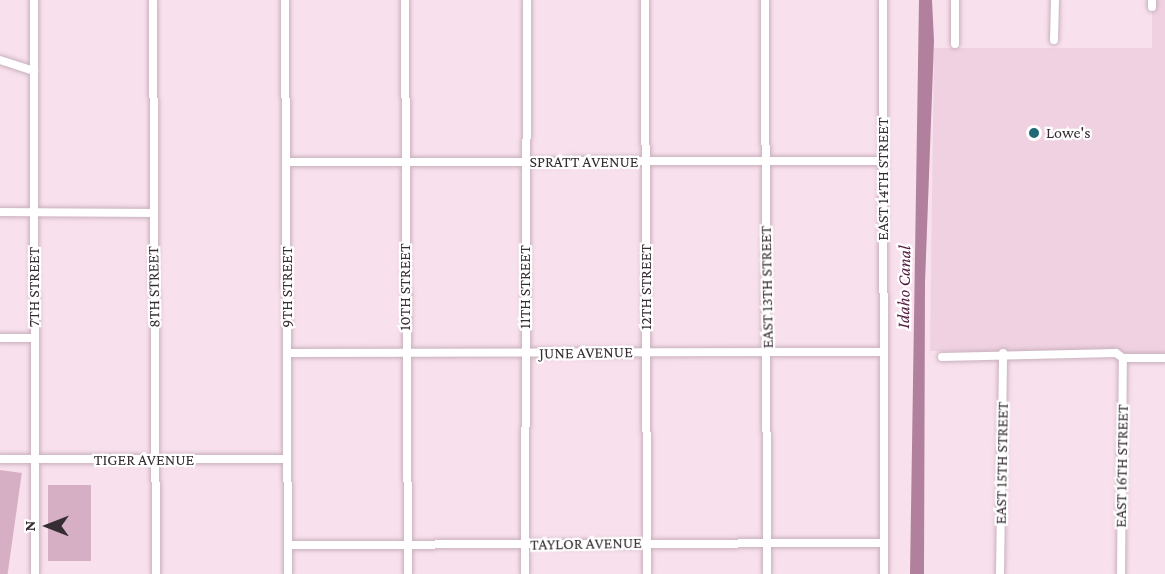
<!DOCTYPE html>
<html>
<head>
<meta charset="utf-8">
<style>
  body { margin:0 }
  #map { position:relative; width:1165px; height:574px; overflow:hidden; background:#f9e0ed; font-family:"Crimson Pro",serif }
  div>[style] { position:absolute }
  .built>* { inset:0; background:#f0d1e1 }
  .green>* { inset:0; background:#d6afc4; transform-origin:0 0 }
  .water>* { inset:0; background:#b1809c }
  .roads { filter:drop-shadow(0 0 2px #c7b0bc) drop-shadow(0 0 2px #c7b0bc) }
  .minor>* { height:8px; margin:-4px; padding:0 4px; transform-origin:4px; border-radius:4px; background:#fff }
  .dots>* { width:16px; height:16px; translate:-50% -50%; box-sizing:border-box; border:3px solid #fff; border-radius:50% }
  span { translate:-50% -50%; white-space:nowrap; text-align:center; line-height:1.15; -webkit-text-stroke:4.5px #fff; paint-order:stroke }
  .poi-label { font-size:16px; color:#362d32 }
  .left { translate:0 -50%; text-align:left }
  .street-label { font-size:16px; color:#362d32 }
  .water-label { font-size:18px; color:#551940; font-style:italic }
  .north { position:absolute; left:18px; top:496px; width:60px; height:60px; -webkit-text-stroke:4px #fff; paint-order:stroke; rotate:270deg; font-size:16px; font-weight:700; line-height:24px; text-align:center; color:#362d32 }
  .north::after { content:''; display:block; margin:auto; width:21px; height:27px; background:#362d32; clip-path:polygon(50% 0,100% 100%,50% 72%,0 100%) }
</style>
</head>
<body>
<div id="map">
  <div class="built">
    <i style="clip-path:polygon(1152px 0,1165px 0,1165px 355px,1123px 358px,1116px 353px,930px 351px,934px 48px,1152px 48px)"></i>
  </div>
  <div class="green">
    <i style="left:0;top:470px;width:22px;height:104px;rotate:8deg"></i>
    <i style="left:48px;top:485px;width:43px;height:76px"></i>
  </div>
  <div class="water">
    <i style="clip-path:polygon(919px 0,932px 0,934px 41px,925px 283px,924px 574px,910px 574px)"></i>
  </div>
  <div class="roads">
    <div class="minor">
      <i style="left:34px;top:0;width:574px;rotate:89.9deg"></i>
      <i style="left:153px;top:0;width:574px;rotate:89.7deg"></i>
      <i style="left:285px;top:0;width:574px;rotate:89.7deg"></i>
      <i style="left:405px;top:0;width:574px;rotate:89.7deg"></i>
      <i style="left:645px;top:0;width:574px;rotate:89.8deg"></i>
      <i style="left:765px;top:0;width:574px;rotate:89.8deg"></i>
      <i style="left:883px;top:0;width:574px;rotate:89.9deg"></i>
      <i style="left:955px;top:0;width:44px;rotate:90deg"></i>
      <i style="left:1152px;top:0;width:7px;rotate:90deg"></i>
      <i style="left:1054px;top:40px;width:40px;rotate:-88.6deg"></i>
      <i style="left:0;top:60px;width:36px;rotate:18deg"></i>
      <i style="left:286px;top:162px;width:597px;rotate:-0.1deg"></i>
      <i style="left:0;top:212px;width:154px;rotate:0.4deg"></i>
      <i style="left:0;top:338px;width:35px"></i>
      <i style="left:287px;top:353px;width:597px;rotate:-0.1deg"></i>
      <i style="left:942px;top:357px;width:174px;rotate:-1.3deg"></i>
      <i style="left:1116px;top:353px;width:9px;rotate:36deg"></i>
      <i style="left:1123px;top:358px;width:42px"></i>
      <i style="left:0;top:459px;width:287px"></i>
      <i style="left:288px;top:545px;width:596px;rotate:-0.19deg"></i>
      <i style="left:525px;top:574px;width:574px;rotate:-89.8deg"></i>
      <i style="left:1000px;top:574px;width:221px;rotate:-89.2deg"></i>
      <i style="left:1121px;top:574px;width:216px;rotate:-89.5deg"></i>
    </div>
  </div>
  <div class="dots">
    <i style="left:1034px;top:133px;background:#216976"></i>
  </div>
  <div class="poi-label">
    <span class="left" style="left:1046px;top:133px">Lowe's</span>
  </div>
  <div class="street-label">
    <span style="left:584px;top:162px">SPRATT AVENUE</span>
    <span style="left:883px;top:179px;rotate:-90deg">EAST 14TH STREET</span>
    <span style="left:34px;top:287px;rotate:-90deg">7TH STREET</span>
    <span style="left:154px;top:287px;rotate:-91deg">8TH STREET</span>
    <span style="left:287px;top:287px;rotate:-90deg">9TH STREET</span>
    <span style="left:405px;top:287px;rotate:-90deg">10TH STREET</span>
    <span style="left:525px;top:287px;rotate:-90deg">11TH STREET</span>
    <span style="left:646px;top:287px;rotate:-90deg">12TH STREET</span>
    <span style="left:767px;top:287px;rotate:-91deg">EAST 13TH STREET</span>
    <span style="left:586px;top:353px;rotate:-1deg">JUNE AVENUE</span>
    <span style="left:144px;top:460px">TIGER AVENUE</span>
    <span style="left:1002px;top:463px;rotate:-89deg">EAST 15TH STREET</span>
    <span style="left:1122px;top:466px;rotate:-89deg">EAST 16TH STREET</span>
    <span style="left:586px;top:544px;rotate:-1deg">TAYLOR AVENUE</span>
  </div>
  <div class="water-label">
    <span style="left:904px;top:287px;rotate:-89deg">Idaho Canal</span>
  </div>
  <div class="north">N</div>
</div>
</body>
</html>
